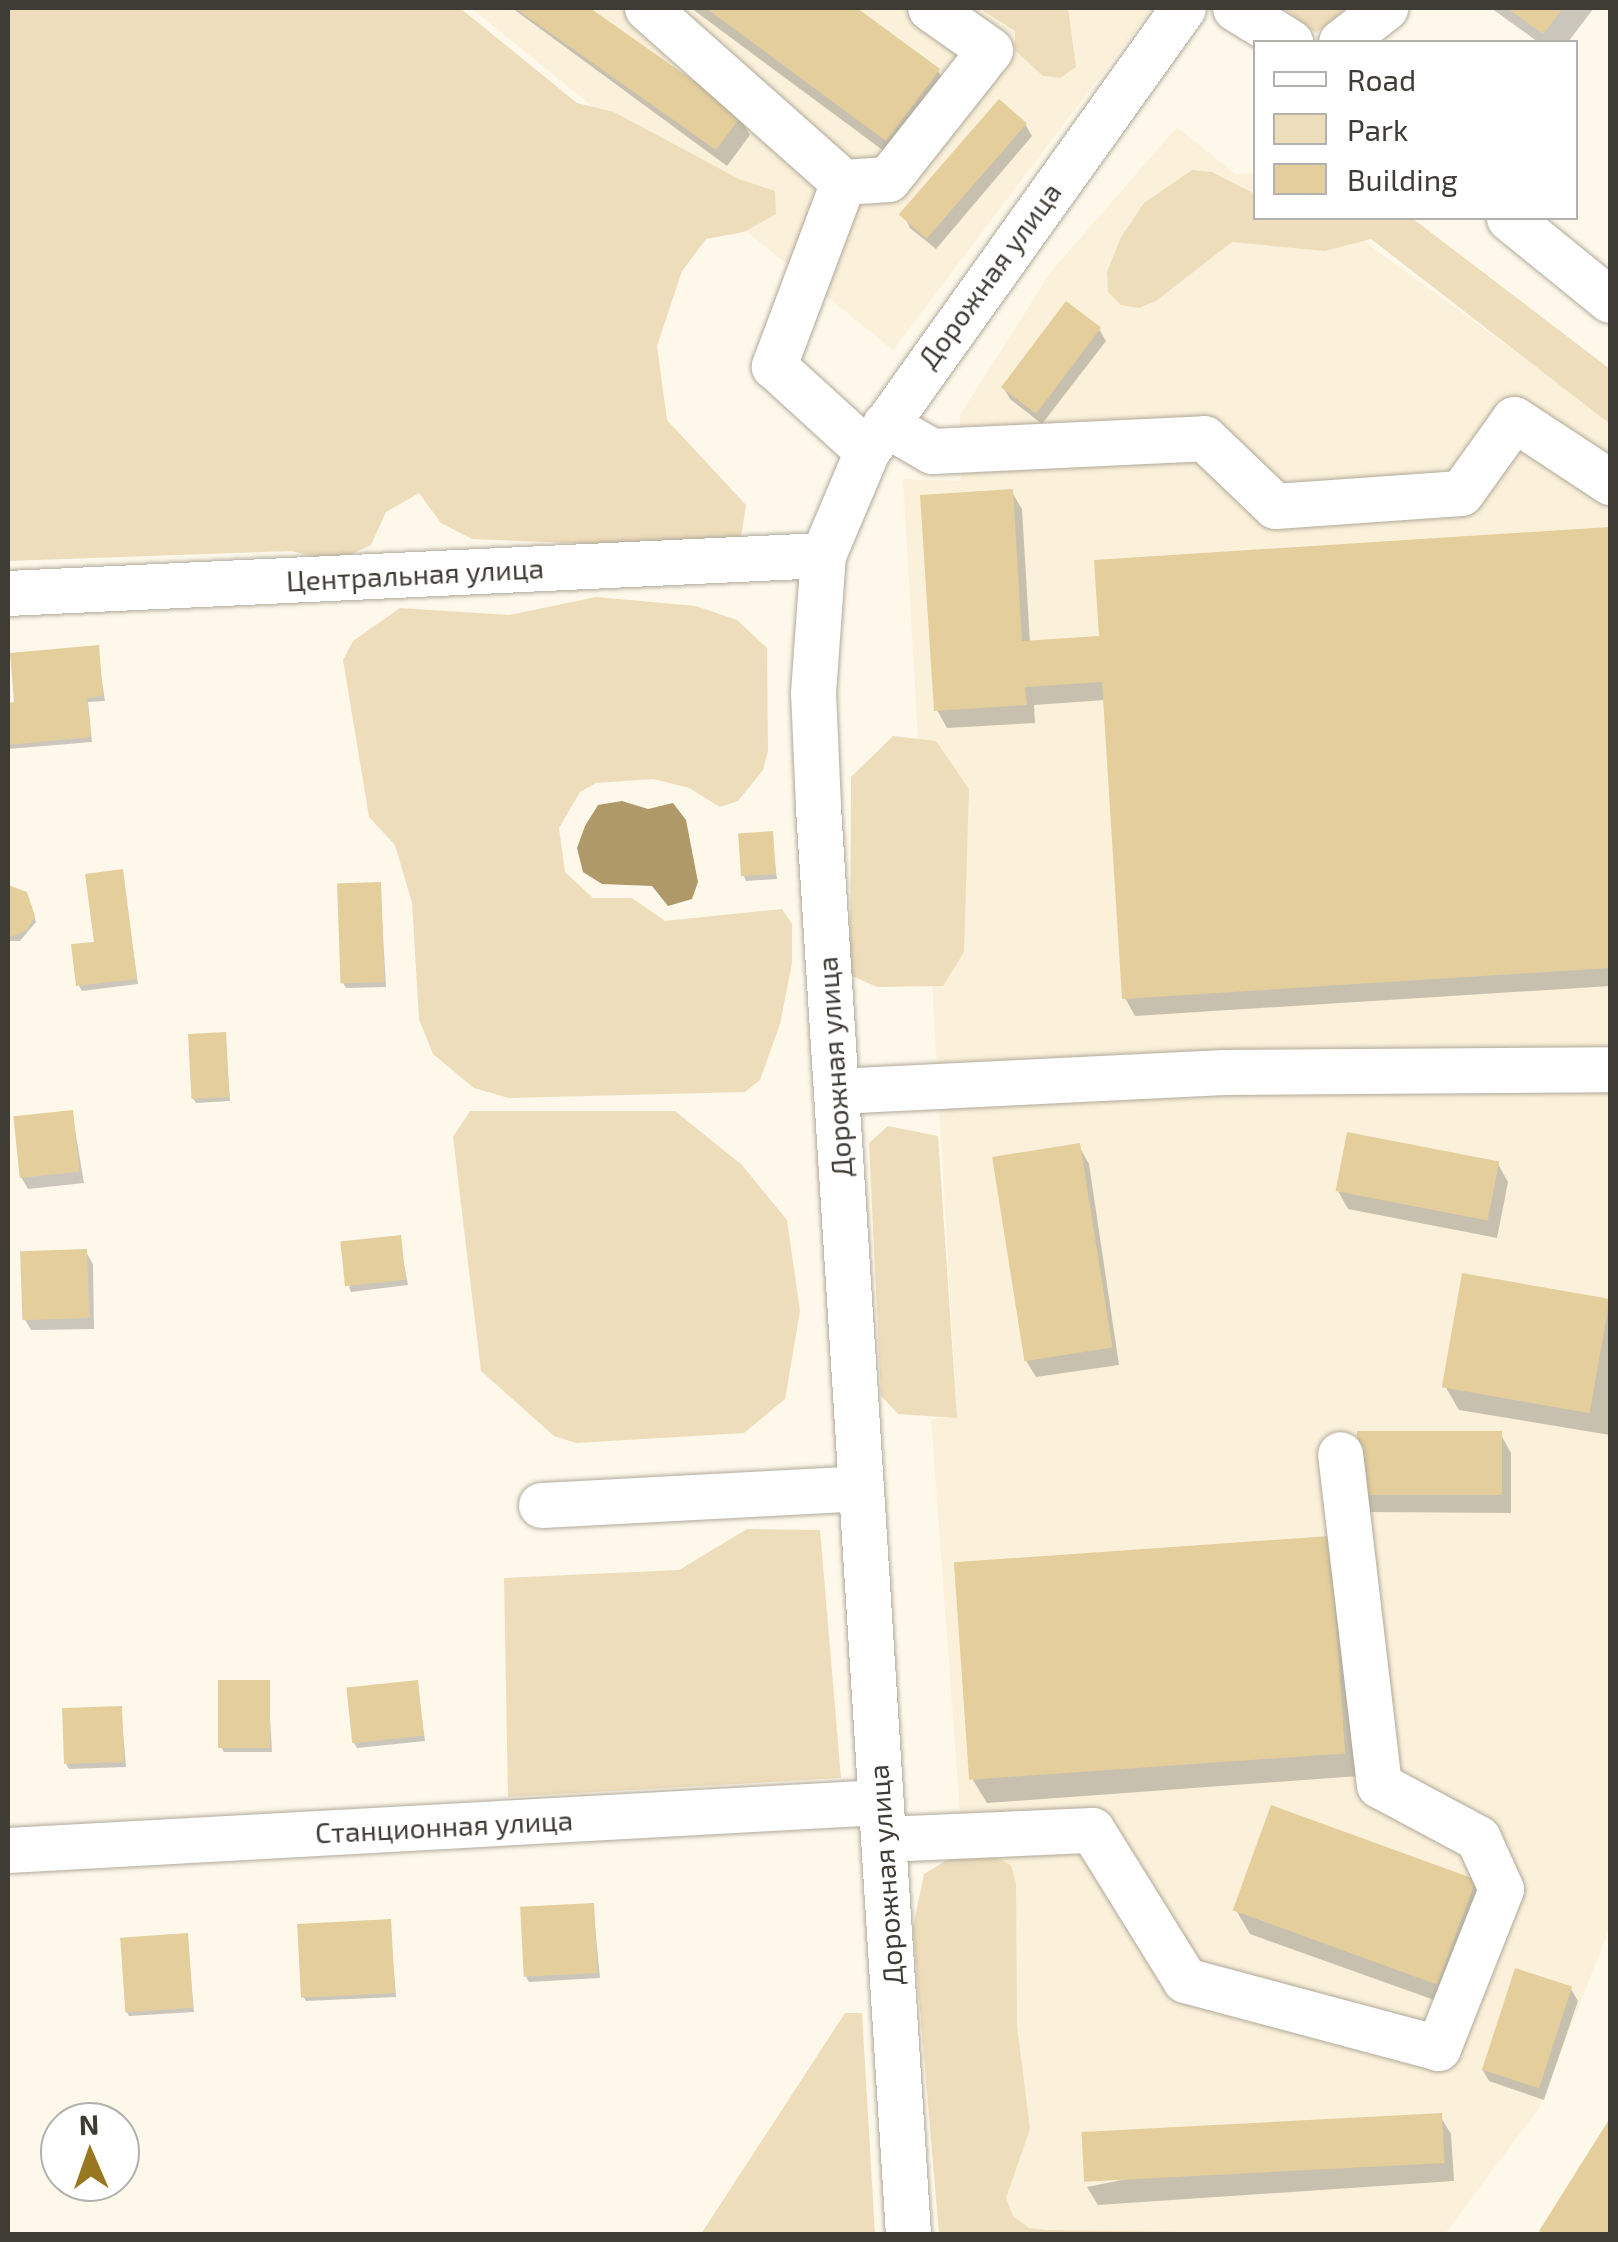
<!DOCTYPE html>
<html>
<head>
<meta charset="utf-8">
<style>
  body { margin:0 }
  #map { position:relative; width:1618px; height:2242px; overflow:hidden; background:#fef8eb; font-family:"Exo 2",sans-serif }
  div>[style] { position:absolute }
  .built>* { inset:0; background:#fbf1da }
  .green>* { inset:0; background:#edddbb }
  .water>* { inset:0; background:#af9969 }
  .shadow>* { inset:0; background:#0003 }
  .building>* { inset:0; background:#e4ce9c; transform-origin:0 0 }
  .roads { filter:drop-shadow(0 0 2px #b0a99a) drop-shadow(0 0 2px #b0a99a) }
  .minor>* { height:45px; margin:-22.5px; padding:0 22.5px; transform-origin:22.5px; border-radius:22.5px; background:#fff }
  span { translate:-50% -50%; white-space:nowrap; text-align:center; line-height:1.15; -webkit-text-stroke:8px #fff; paint-order:stroke }
  .street-label { font-size:28px; color:#3e3c35 }
  .frame { position:absolute; inset:0; border:10px solid #3e3c35; pointer-events:none }
  .legend { position:absolute; left:1253px; top:40px; width:325px; height:180px; box-sizing:border-box; background:#fff; border:2px solid #b2b1ae; margin:0; padding:12px 18px; list-style:none; font-size:30px; color:#3e3c35 }
  .legend li { display:flex; align-items:center; gap:20px; height:50px }
  .legend b { width:50px; border:2px solid #b2b1ae }
  .north { position:absolute; left:40px; top:2102px; width:100px; height:100px; box-sizing:border-box; background:#fff; border:2px solid #b2b1ae; border-radius:50%; rotate:358deg; font-size:28px; font-weight:700; line-height:40px; text-align:center; color:#3e3c35 }
  .north::after { content:''; display:block; margin:auto; width:35px; height:45px; background:#987720; clip-path:polygon(50% 0,100% 100%,50% 72%,0 100%) }
</style>
</head>
<body>
<div id="map">
  <div class="built">
    <i style="clip-path:polygon(471px 8px,1152px 8px,893px 350px)"></i>
    <i style="clip-path:polygon(1177px 127px,1235px 174px,1255px 173px,1256px 218px,1332px 218px,1610px 420px,1610px 1927px,1539px 2108px,1445px 2234px,991px 2234px,931px 1419px,957px 1417px,903px 479px,961px 481px,960px 415px,1050px 273px)"></i>
  </div>
  <div class="green">
    <i style="clip-path:polygon(8px 8px,460px 8px,577px 103px,614px 112px,739px 179px,775px 191px,776px 214px,744px 232px,706px 239px,682px 271px,657px 346px,667px 420px,746px 505px,740px 543px,668px 547px,472px 539px,441px 523px,419px 493px,386px 512px,371px 545px,336px 561px,291px 551px,8px 561px)"></i>
    <i style="clip-path:polygon(979px 8px,1068px 8px,1076px 67px,1060px 78px,1043px 76px,1015px 50px,1015px 31px)"></i>
    <i style="clip-path:polygon(1283px 8px,1347px 8px,1316px 33px)"></i>
    <i style="clip-path:polygon(1192px 170px,1212px 172px,1255px 194px,1256px 218px,1412px 218px,1610px 369px,1610px 424px,1371px 239px,1325px 251px,1232px 242px,1156px 301px,1139px 308px,1121px 305px,1108px 292px,1107px 272px,1121px 237px,1144px 203px)"></i>
    <i style="clip-path:polygon(596px 597px,696px 606px,737px 620px,767px 648px,768px 751px,763px 770px,738px 801px,720px 807px,689px 788px,653px 779px,596px 783px,580px 792px,559px 828px,565px 872px,593px 898px,632px 898px,665px 921px,782px 909px,792px 924px,792px 963px,780px 1024px,760px 1080px,745px 1092px,509px 1098px,474px 1088px,433px 1054px,419px 1019px,412px 903px,395px 845px,369px 817px,343px 660px,353px 641px,400px 608px,509px 615px)"></i>
    <i style="clip-path:polygon(893px 736px,936px 741px,969px 789px,964px 952px,943px 986px,877px 987px,850px 975px,851px 777px)"></i>
    <i style="clip-path:polygon(470px 1111px,675px 1111px,742px 1165px,787px 1220px,800px 1311px,785px 1399px,744px 1433px,576px 1443px,554px 1436px,481px 1371px,453px 1137px)"></i>
    <i style="clip-path:polygon(888px 1126px,938px 1136px,957px 1418px,898px 1414px,881px 1396px,869px 1143px)"></i>
    <i style="clip-path:polygon(747px 1529px,820px 1530px,841px 1778px,508px 1797px,504px 1578px,679px 1570px)"></i>
    <i style="clip-path:polygon(987px 1853px,1011px 1865px,1016px 1883px,1017px 2026px,1030px 2129px,1006px 2198px,1013px 2216px,1029px 2228px,1048px 2230px,1323px 2234px,939px 2234px,913px 1927px,924px 1874px,957px 1854px)"></i>
    <i style="clip-path:polygon(845px 2013px,862px 2013px,875px 2234px,701px 2234px)"></i>
  </div>
  <div class="water">
    <i style="clip-path:polygon(622px 801px,648px 809px,673px 803px,686px 820px,698px 882px,692px 899px,668px 906px,652px 886px,602px 884px,583px 872px,577px 848px,585px 826px,598px 805px)"></i>
  </div>
  <div class="shadow">
    <i style="clip-path:polygon(512px 8px,586px 8px,740px 117px,750px 135px,727px 166px)"></i>
    <i style="clip-path:polygon(691px 8px,853px 8px,938px 71px,951px 94px,900px 163px)"></i>
    <i style="clip-path:polygon(1491px 8px,1594px 8px,1568px 42px,1538px 42px)"></i>
    <i style="clip-path:polygon(1025px 124px,1032px 136px,936px 249px,910px 228px,904px 216px)"></i>
    <i style="clip-path:polygon(1099px 329px,1106px 341px,1042px 424px,1010px 399px,1003px 387px)"></i>
    <i style="clip-path:polygon(1011px 491px,1022px 509px,1030px 643px,1101px 638px,1097px 562px,1610px 530px,1610px 986px,1135px 1016px,1125px 998px,1105px 700px,1034px 705px,1035px 723px,947px 728px,937px 710px)"></i>
    <i style="clip-path:polygon(97px 648px,105px 701px,88px 702px,92px 742px,8px 749px,8px 706px)"></i>
    <i style="clip-path:polygon(771px 833px,777px 879px,746px 881px,744px 876px)"></i>
    <i style="clip-path:polygon(122px 872px,138px 984px,82px 991px,79px 986px)"></i>
    <i style="clip-path:polygon(380px 885px,386px 987px,346px 988px,343px 983px)"></i>
    <i style="clip-path:polygon(15px 888px,29px 899px,36px 922px,20px 941px,8px 941px,8px 889px)"></i>
    <i style="clip-path:polygon(225px 1034px,230px 1101px,196px 1103px,193px 1098px)"></i>
    <i style="clip-path:polygon(72px 1112px,84px 1183px,28px 1189px,21px 1177px)"></i>
    <i style="clip-path:polygon(1079px 1146px,1089px 1164px,1119px 1365px,1036px 1377px,1025px 1359px)"></i>
    <i style="clip-path:polygon(1498px 1164px,1508px 1182px,1497px 1238px,1348px 1209px,1338px 1191px)"></i>
    <i style="clip-path:polygon(399px 1238px,408px 1285px,351px 1292px,349px 1287px)"></i>
    <i style="clip-path:polygon(86px 1252px,93px 1264px,94px 1329px,31px 1330px,24px 1318px)"></i>
    <i style="clip-path:polygon(1464px 1276px,1610px 1300px,1610px 1435px,1459px 1410px,1445px 1386px)"></i>
    <i style="clip-path:polygon(1501px 1435px,1511px 1453px,1511px 1513px,1369px 1512px,1358px 1494px)"></i>
    <i style="clip-path:polygon(1329px 1539px,1359px 1776px,987px 1803px,973px 1780px)"></i>
    <i style="clip-path:polygon(417px 1682px,425px 1741px,357px 1748px,354px 1743px)"></i>
    <i style="clip-path:polygon(268px 1683px,272px 1752px,224px 1752px,221px 1747px)"></i>
    <i style="clip-path:polygon(121px 1708px,126px 1767px,69px 1769px,66px 1764px)"></i>
    <i style="clip-path:polygon(1474px 1881px,1488px 1905px,1451px 2006px,1250px 1934px,1236px 1910px)"></i>
    <i style="clip-path:polygon(593px 1905px,600px 1978px,529px 1982px,526px 1977px)"></i>
    <i style="clip-path:polygon(390px 1922px,396px 1997px,306px 2001px,303px 1996px)"></i>
    <i style="clip-path:polygon(187px 1936px,194px 2012px,129px 2016px,126px 2011px)"></i>
    <i style="clip-path:polygon(1571px 1989px,1578px 2001px,1544px 2100px,1489px 2081px,1482px 2069px)"></i>
    <i style="clip-path:polygon(1440px 2116px,1451px 2134px,1454px 2181px,1098px 2205px,1087px 2187px)"></i>
    <i style="clip-path:polygon(1610px 2122px,1610px 2234px,1544px 2234px,1542px 2231px)"></i>
  </div>
  <div class="building">
    <i style="clip-path:polygon(515px 8px,590px 8px,742px 115px,716px 150px)"></i>
    <i style="clip-path:polygon(706px 8px,857px 8px,940px 69px,886px 141px)"></i>
    <i style="clip-path:polygon(1507px 8px,1563px 8px,1543px 34px)"></i>
    <i style="left:999px;top:99px;width:37px;height:153px;rotate:41deg"></i>
    <i style="left:1066px;top:301px;width:44px;height:108px;rotate:37deg"></i>
    <i style="clip-path:polygon(1013px 489px,1022px 641px,1099px 636px,1094px 560px,1610px 527px,1610px 968px,1122px 999px,1102px 682px,1025px 687px,1027px 705px,934px 711px,920px 495px)"></i>
    <i style="clip-path:polygon(99px 645px,103px 696px,87px 698px,91px 737px,8px 745px,8px 703px,14px 702px,10px 653px)"></i>
    <i style="left:773px;top:831px;width:43px;height:35px;rotate:86deg"></i>
    <i style="clip-path:polygon(123px 869px,137px 979px,76px 986px,71px 944px,94px 942px,85px 874px)"></i>
    <i style="left:381px;top:882px;width:100px;height:44px;rotate:88deg"></i>
    <i style="clip-path:polygon(8px 885px,27px 892px,35px 916px,27px 930px,8px 938px)"></i>
    <i style="left:226px;top:1032px;width:65px;height:38px;rotate:87deg"></i>
    <i style="left:73px;top:1110px;width:62px;height:60px;rotate:84deg"></i>
    <i style="left:1347px;top:1132px;width:155px;height:60px;rotate:11deg"></i>
    <i style="left:1080px;top:1143px;width:207px;height:89px;rotate:81deg"></i>
    <i style="left:401px;top:1235px;width:45px;height:61px;rotate:84deg"></i>
    <i style="left:87px;top:1249px;width:69px;height:67px;rotate:88deg"></i>
    <i style="left:1462px;top:1273px;width:150px;height:116px;rotate:10deg"></i>
    <i style="left:1357px;top:1431px;width:145px;height:64px"></i>
    <i style="left:1330px;top:1536px;width:218px;height:377px;rotate:86deg"></i>
    <i style="left:270px;top:1680px;width:68px;height:52px;rotate:90deg"></i>
    <i style="left:418px;top:1680px;width:56px;height:72px;rotate:84deg"></i>
    <i style="left:122px;top:1706px;width:56px;height:60px;rotate:88deg"></i>
    <i style="left:1271px;top:1805px;width:218px;height:112px;rotate:20deg"></i>
    <i style="left:594px;top:1903px;width:70px;height:74px;rotate:87deg"></i>
    <i style="left:391px;top:1919px;width:74px;height:94px;rotate:87deg"></i>
    <i style="left:188px;top:1933px;width:75px;height:68px;rotate:86deg"></i>
    <i style="left:1515px;top:1968px;width:60px;height:107px;rotate:18deg"></i>
    <i style="left:1442px;top:2113px;width:50px;height:361px;rotate:87deg"></i>
    <i style="clip-path:polygon(1610px 2118px,1610px 2234px,1545px 2234px,1539px 2231px)"></i>
  </div>
  <div class="roads">
    <div class="minor">
      <i style="left:647px;top:8px;width:262px;rotate:41.6deg"></i>
      <i style="left:843px;top:182px;width:45px;rotate:-3.8deg"></i>
      <i style="left:888px;top:179px;width:164px;rotate:-51.7deg"></i>
      <i style="left:990px;top:50px;width:73px;rotate:-145deg"></i>
      <i style="left:1235px;top:8px;width:65px;rotate:31.7deg"></i>
      <i style="left:1341px;top:42px;width:56px;rotate:-37.7deg"></i>
      <i style="left:843px;top:182px;width:197px;rotate:110.6deg"></i>
      <i style="left:774px;top:366px;width:126px;rotate:42.4deg"></i>
      <i style="left:1509px;top:218px;width:130px;rotate:39.1deg"></i>
      <i style="left:885px;top:424px;width:54px;rotate:29.9deg"></i>
      <i style="left:932px;top:451px;width:272px;rotate:-2.7deg"></i>
      <i style="left:1204px;top:438px;width:98px;rotate:43.8deg"></i>
      <i style="left:1275px;top:506px;width:186px;rotate:-4deg"></i>
      <i style="left:1461px;top:493px;width:91px;rotate:-54.4deg"></i>
      <i style="left:1514px;top:419px;width:115px;rotate:33.3deg"></i>
      <i style="left:8px;top:593px;width:816px;rotate:-2.67deg"></i>
      <i style="left:836px;top:1091px;width:388px;rotate:-2.8deg"></i>
      <i style="left:1224px;top:1072px;width:386px;rotate:-0.4deg"></i>
      <i style="left:541px;top:1505px;width:320px;rotate:-3deg"></i>
      <i style="left:883px;top:1839px;width:209px;rotate:-2.5deg"></i>
      <i style="left:1092px;top:1830px;width:176px;rotate:58.2deg"></i>
      <i style="left:1185px;top:1980px;width:262px;rotate:15deg"></i>
      <i style="left:1438px;top:2048px;width:171px;rotate:-68.4deg"></i>
      <i style="left:1501px;top:1889px;width:56px;rotate:-114.3deg"></i>
      <i style="left:1478px;top:1838px;width:112px;rotate:-151.8deg"></i>
      <i style="left:1379px;top:1785px;width:333px;rotate:-96.7deg"></i>
      <i style="left:8px;top:1850px;width:873px;rotate:-3.15deg"></i>
      <i style="left:908px;top:2234px;width:1431px;rotate:-93.61deg"></i>
      <i style="left:818px;top:806px;width:113px;rotate:-92.5deg"></i>
      <i style="left:813px;top:693px;width:138px;rotate:-85.9deg"></i>
      <i style="left:823px;top:555px;width:113px;rotate:-67.1deg"></i>
      <i style="left:867px;top:451px;width:544px;rotate:-54.5deg"></i>
    </div>
  </div>
  <div class="street-label">
    <span style="left:989px;top:275px;rotate:-54deg">Дорожная улица</span>
    <span style="left:415px;top:574px;rotate:-3deg">Центральная улица</span>
    <span style="left:834px;top:1067px;rotate:-94deg">Дорожная улица</span>
    <span style="left:444px;top:1826px;rotate:-3deg">Станционная улица</span>
    <span style="left:885px;top:1875px;rotate:-94deg">Дорожная улица</span>
  </div>
  <div class="frame"></div>
  <ul class="legend">
  <li><b style="height:12px;background:#fff"></b>Road</li>
  <li><b style="height:28px;background:#edddbb"></b>Park</li>
  <li><b style="height:28px;background:#e4ce9c"></b>Building</li>
  </ul>
  <div class="north">N</div>
</div>
</body>
</html>
